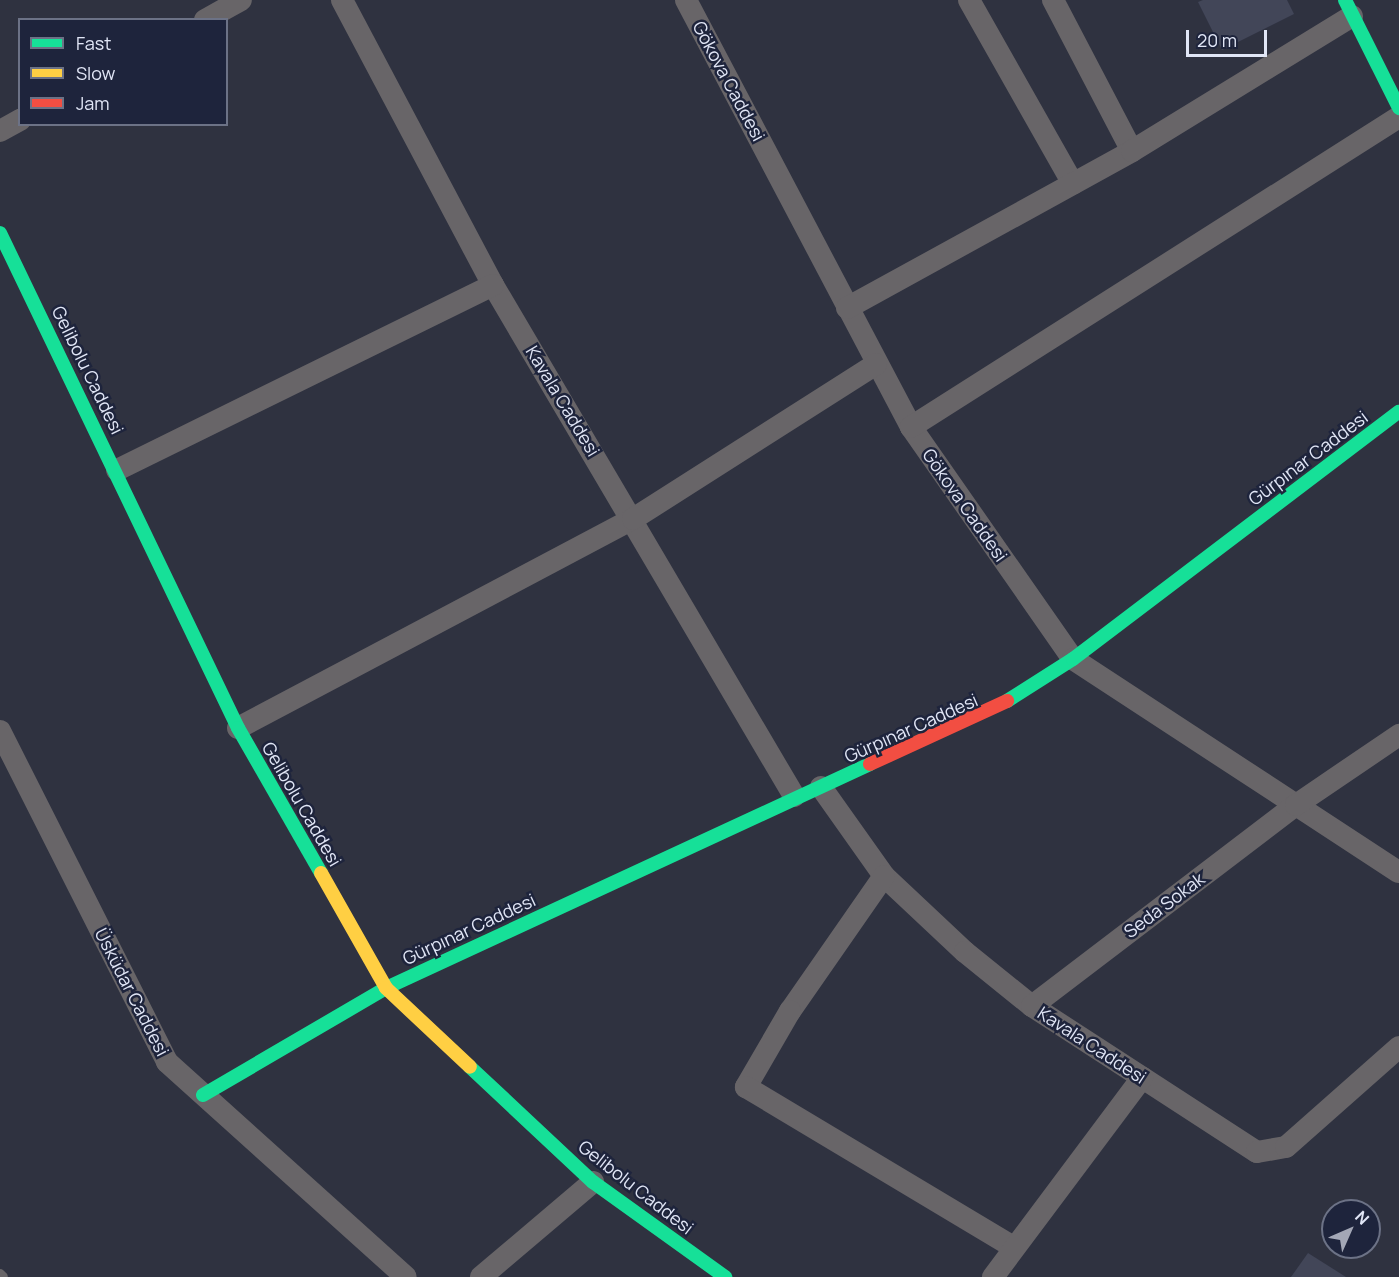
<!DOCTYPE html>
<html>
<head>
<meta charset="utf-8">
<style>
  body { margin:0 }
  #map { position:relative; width:1399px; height:1277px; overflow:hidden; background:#2f3240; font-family:Manrope,sans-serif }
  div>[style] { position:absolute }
  .building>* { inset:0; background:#424658 }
  .lane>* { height:10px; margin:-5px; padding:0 5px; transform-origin:5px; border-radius:5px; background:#686568 }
  .street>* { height:22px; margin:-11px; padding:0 11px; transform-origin:11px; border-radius:11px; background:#686568 }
  .fast>* { height:14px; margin:-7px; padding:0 7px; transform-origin:7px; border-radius:7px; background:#16e098 }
  .slow>* { height:14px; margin:-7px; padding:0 7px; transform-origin:7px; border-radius:7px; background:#ffcf43 }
  .jam>* { height:14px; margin:-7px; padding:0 7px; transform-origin:7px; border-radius:7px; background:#f24e42 }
  span { translate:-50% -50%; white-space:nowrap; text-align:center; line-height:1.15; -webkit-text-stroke:5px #1e243c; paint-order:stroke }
  .street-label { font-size:18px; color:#e1e6f6 }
  .legend { position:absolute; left:18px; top:18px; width:210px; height:108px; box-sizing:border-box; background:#1e243c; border:2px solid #6c7286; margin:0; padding:8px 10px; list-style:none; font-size:18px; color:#e1e6f6 }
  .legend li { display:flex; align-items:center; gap:12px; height:30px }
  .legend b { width:30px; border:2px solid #6c7286 }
  .north { position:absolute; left:1321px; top:1199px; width:60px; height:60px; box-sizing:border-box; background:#1e243c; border:2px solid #6c7286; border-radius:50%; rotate:45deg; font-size:16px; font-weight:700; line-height:24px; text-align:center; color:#e1e6f6 }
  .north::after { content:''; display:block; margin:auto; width:21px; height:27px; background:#a3a7b6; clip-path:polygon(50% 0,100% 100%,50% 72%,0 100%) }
  .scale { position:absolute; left:1186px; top:30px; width:81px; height:27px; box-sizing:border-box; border:3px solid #e1e6f6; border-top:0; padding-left:8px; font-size:18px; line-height:21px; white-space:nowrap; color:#e1e6f6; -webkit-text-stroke:4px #1e243c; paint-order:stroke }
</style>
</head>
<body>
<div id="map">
  <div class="building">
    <i style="clip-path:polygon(1203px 0,1287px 0,1294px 14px,1222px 50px,1198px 2px)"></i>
    <i style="clip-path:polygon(1308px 1253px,1346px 1277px,1291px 1277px)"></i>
  </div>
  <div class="lane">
    <i style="left:0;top:1274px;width:4px;rotate:45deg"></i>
  </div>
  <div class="street">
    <i style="left:342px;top:0;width:323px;rotate:62.1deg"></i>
    <i style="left:493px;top:285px;width:593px;rotate:59.5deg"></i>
    <i style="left:686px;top:0;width:483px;rotate:62.2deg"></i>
    <i style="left:911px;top:427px;width:283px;rotate:55.1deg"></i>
    <i style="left:1073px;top:659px;width:389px;rotate:33.2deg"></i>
    <i style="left:969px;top:0;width:211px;rotate:60.5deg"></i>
    <i style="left:1053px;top:0;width:170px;rotate:62.4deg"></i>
    <i style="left:205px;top:20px;width:41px;rotate:-29.1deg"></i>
    <i style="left:0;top:131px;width:23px;rotate:-29deg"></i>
    <i style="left:847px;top:308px;width:325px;rotate:-28.8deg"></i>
    <i style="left:1132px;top:151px;width:258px;rotate:-31.5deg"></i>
    <i style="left:911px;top:427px;width:578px;rotate:-32.43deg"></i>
    <i style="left:117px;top:470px;width:419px;rotate:-26.2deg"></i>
    <i style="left:238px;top:728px;width:447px;rotate:-27.9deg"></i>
    <i style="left:633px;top:519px;width:288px;rotate:-32.5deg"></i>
    <i style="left:0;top:731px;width:371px;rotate:63.2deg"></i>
    <i style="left:167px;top:1062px;width:321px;rotate:42deg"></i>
    <i style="left:821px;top:787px;width:109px;rotate:54.7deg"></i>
    <i style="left:884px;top:876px;width:111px;rotate:43.2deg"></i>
    <i style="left:965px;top:952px;width:86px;rotate:38.9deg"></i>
    <i style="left:1032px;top:1006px;width:268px;rotate:33deg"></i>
    <i style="left:1257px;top:1152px;width:29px;rotate:-10deg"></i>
    <i style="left:1286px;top:1147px;width:151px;rotate:-41.5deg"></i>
    <i style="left:884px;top:876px;width:165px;rotate:124.8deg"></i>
    <i style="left:790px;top:1011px;width:88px;rotate:120.1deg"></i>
    <i style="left:746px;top:1087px;width:311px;rotate:30.9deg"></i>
    <i style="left:1032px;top:1006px;width:332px;rotate:-37.3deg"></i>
    <i style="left:1296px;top:805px;width:125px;rotate:-34.2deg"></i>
    <i style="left:481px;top:1277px;width:147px;rotate:-40.3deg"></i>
    <i style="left:993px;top:1277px;width:249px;rotate:-53.2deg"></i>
  </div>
  <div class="fast">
    <i style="left:1345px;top:0;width:121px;rotate:63.4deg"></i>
    <i style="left:0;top:233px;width:549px;rotate:64.32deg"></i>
    <i style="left:238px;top:728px;width:167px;rotate:60.2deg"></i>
    <i style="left:1007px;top:701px;width:78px;rotate:-32.5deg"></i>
    <i style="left:1073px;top:659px;width:409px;rotate:-37.2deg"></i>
    <i style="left:470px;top:1067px;width:168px;rotate:43.1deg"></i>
    <i style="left:593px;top:1182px;width:163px;rotate:35.7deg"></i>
    <i style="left:203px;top:1095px;width:212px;rotate:-30.3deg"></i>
    <i style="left:386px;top:988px;width:533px;rotate:-24.84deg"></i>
  </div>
  <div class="slow">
    <i style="left:321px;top:873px;width:132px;rotate:60.5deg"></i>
    <i style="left:386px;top:988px;width:115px;rotate:43.2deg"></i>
  </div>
  <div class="jam">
    <i style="left:870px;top:764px;width:151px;rotate:-24.7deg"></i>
  </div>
  <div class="street-label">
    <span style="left:729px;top:81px;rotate:62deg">Gökova Caddesi</span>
    <span style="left:88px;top:370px;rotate:64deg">Gelibolu Caddesi</span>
    <span style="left:563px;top:401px;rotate:59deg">Kavala Caddesi</span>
    <span style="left:1308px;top:458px;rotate:-37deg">Gürpınar Caddesi</span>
    <span style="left:965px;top:505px;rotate:55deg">Gökova Caddesi</span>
    <span style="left:911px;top:728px;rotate:-24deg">Gürpınar Caddesi</span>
    <span style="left:302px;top:804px;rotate:60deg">Gelibolu Caddesi</span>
    <span style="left:1164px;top:905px;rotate:-37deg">Seda Sokak</span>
    <span style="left:469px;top:929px;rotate:-25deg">Gürpınar Caddesi</span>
    <span style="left:132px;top:992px;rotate:63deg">Üsküdar Caddesi</span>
    <span style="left:1092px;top:1045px;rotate:33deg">Kavala Caddesi</span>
    <span style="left:636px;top:1187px;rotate:38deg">Gelibolu Caddesi</span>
  </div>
  <ul class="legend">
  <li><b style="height:8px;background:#16e098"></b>Fast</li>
  <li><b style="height:8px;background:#ffcf43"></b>Slow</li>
  <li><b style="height:8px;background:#f24e42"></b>Jam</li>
  </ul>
  <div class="north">N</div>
  <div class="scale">20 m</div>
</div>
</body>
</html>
